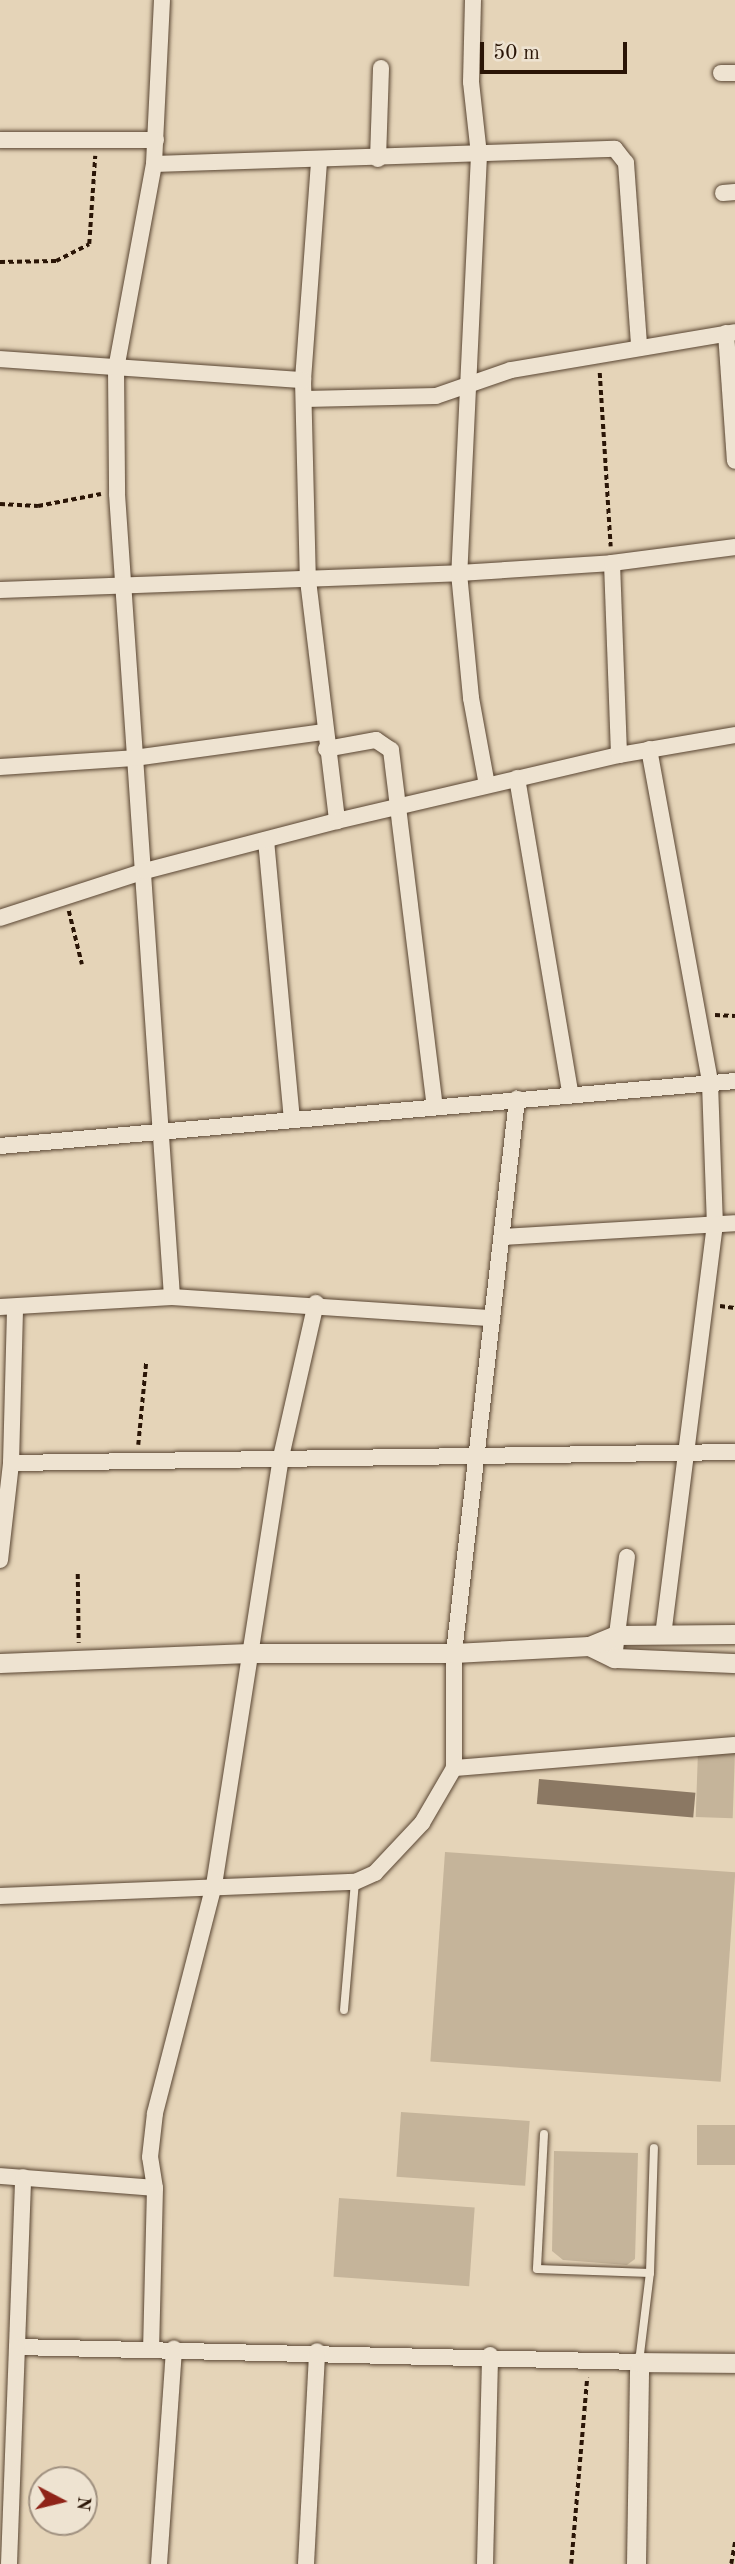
<!DOCTYPE html>
<html>
<head>
<meta charset="utf-8">
<style>
  body { margin:0 }
  #map { position:relative; width:735px; height:2564px; overflow:hidden; background:#e5d4b8; font-family:"Old Standard TT",serif }
  div>[style] { position:absolute }
  .green>* { inset:0; background:#c5b49a; transform-origin:0 0 }
  .building>* { inset:0; background:#8b7863; transform-origin:0 0 }
  .path>* { height:3.5px; margin-top:-1.75px; transform-origin:0; background:repeating-linear-gradient(90deg,#2a1506 0 5px,transparent 0 8.5px) }
  .roads { filter:drop-shadow(0 0 2px #594532) drop-shadow(0 0 2px #594532) }
  .service>* { height:8px; margin:-4px; padding:0 4px; transform-origin:4px; border-radius:4px; background:#eee3d1 }
  .minor>* { height:16px; margin:-8px; padding:0 8px; transform-origin:8px; border-radius:8px; background:#eee3d1 }
  .tertiary>* { height:19px; margin:-9.5px; padding:0 9.5px; transform-origin:9.5px; border-radius:9.5px; background:#eee3d1 }
  span { translate:-50% -50%; white-space:nowrap; text-align:center; line-height:1.15; -webkit-text-stroke:7px #eee3d1; paint-order:stroke }
  .north { position:absolute; left:28px; top:2466px; width:70px; height:70px; box-sizing:border-box; background:#eee3d1; border:2px solid #a09180; border-radius:50%; rotate:97deg; font-size:19px; font-weight:700; line-height:28px; text-align:center; color:#2a1506 }
  .north::after { content:''; display:block; margin:auto; width:24px; height:32px; background:#8f2418; clip-path:polygon(50% 0,100% 100%,50% 72%,0 100%) }
  .scale { position:absolute; left:480px; top:42px; width:147px; height:32px; box-sizing:border-box; border:4px solid #2a1506; border-top:0; padding-left:9px; font-size:21px; line-height:24px; white-space:nowrap; color:#2a1506; -webkit-text-stroke:5px #eee3d1; paint-order:stroke }
</style>
</head>
<body>
<div id="map">
  <div class="green">
    <i style="left:698px;top:1751px;width:37px;height:66px;rotate:2deg"></i>
    <i style="left:445px;top:1852px;width:291px;height:210px;rotate:4deg"></i>
    <i style="left:401px;top:2112px;width:129px;height:65px;rotate:4deg"></i>
    <i style="left:735px;top:2125px;width:40px;height:38px;rotate:90deg"></i>
    <i style="clip-path:polygon(554px 2151px,638px 2153px,635px 2259px,627px 2265px,563px 2260px,552px 2251px)"></i>
    <i style="left:339px;top:2198px;width:136px;height:79px;rotate:4deg"></i>
  </div>
  <div class="building">
    <i style="left:539px;top:1779px;width:157px;height:25px;rotate:5deg"></i>
  </div>
  <div class="path">
    <i style="left:0;top:262px;width:56px;rotate:-1deg"></i>
    <i style="left:56px;top:261px;width:37px;rotate:-27deg"></i>
    <i style="left:89px;top:244px;width:88px;rotate:-86.1deg"></i>
    <i style="left:600px;top:373px;width:174px;rotate:86.4deg"></i>
    <i style="left:0;top:504px;width:38px;rotate:3deg"></i>
    <i style="left:38px;top:506px;width:64px;rotate:-10.8deg"></i>
    <i style="left:69px;top:911px;width:55px;rotate:76.2deg"></i>
    <i style="left:715px;top:1015px;width:20px;rotate:3deg"></i>
    <i style="left:720px;top:1306px;width:15px;rotate:8deg"></i>
    <i style="left:138px;top:1445px;width:83px;rotate:-84.5deg"></i>
    <i style="left:78px;top:1574px;width:69px;rotate:89.2deg"></i>
    <i style="left:571px;top:2564px;width:187px;rotate:-85.1deg"></i>
    <i style="left:731px;top:2564px;width:23px;rotate:-80deg"></i>
  </div>
  <div class="roads">
    <div class="service">
      <i style="left:344px;top:2010px;width:128px;rotate:-85.1deg"></i>
      <i style="left:544px;top:2134px;width:135px;rotate:93deg"></i>
      <i style="left:537px;top:2269px;width:113px;rotate:2deg"></i>
      <i style="left:639px;top:2362px;width:90px;rotate:-83deg"></i>
      <i style="left:650px;top:2273px;width:125px;rotate:-88.2deg"></i>
    </div>
    <div class="minor">
      <i style="left:162px;top:0;width:164px;rotate:92.8deg"></i>
      <i style="left:154px;top:164px;width:208px;rotate:100.5deg"></i>
      <i style="left:116px;top:369px;width:125px;rotate:89.5deg"></i>
      <i style="left:117px;top:494px;width:805px;rotate:86.08deg"></i>
      <i style="left:473px;top:0;width:82px;rotate:91.4deg"></i>
      <i style="left:471px;top:82px;width:73px;rotate:83.7deg"></i>
      <i style="left:479px;top:155px;width:418px;rotate:92.7deg"></i>
      <i style="left:459px;top:573px;width:126px;rotate:84.5deg"></i>
      <i style="left:471px;top:698px;width:88px;rotate:79.6deg"></i>
      <i style="left:721px;top:73px;width:14px"></i>
      <i style="left:0;top:140px;width:156px"></i>
      <i style="left:378px;top:159px;width:91px;rotate:-88.1deg"></i>
      <i style="left:319px;top:162px;width:219px;rotate:94.2deg"></i>
      <i style="left:303px;top:380px;width:200px;rotate:88.6deg"></i>
      <i style="left:308px;top:580px;width:243px;rotate:83.1deg"></i>
      <i style="left:154px;top:164px;width:461px;rotate:-1.9deg"></i>
      <i style="left:615px;top:149px;width:18px;rotate:52deg"></i>
      <i style="left:626px;top:163px;width:182px;rotate:85.9deg"></i>
      <i style="left:723px;top:193px;width:12px;rotate:-5deg"></i>
      <i style="left:726px;top:333px;width:128px;rotate:86deg"></i>
      <i style="left:0;top:359px;width:304px;rotate:4deg"></i>
      <i style="left:305px;top:399px;width:131px;rotate:-1.3deg"></i>
      <i style="left:436px;top:396px;width:79px;rotate:-19.1deg"></i>
      <i style="left:511px;top:370px;width:227px;rotate:-9.6deg"></i>
      <i style="left:612px;top:563px;width:192px;rotate:87.9deg"></i>
      <i style="left:0;top:590px;width:459px;rotate:-2.1deg"></i>
      <i style="left:459px;top:573px;width:153px;rotate:-3.7deg"></i>
      <i style="left:612px;top:563px;width:124px;rotate:-7.4deg"></i>
      <i style="left:326px;top:749px;width:51px;rotate:-10.2deg"></i>
      <i style="left:376px;top:740px;width:18px;rotate:34deg"></i>
      <i style="left:391px;top:750px;width:359px;rotate:83deg"></i>
      <i style="left:649px;top:749px;width:340px;rotate:79.6deg"></i>
      <i style="left:710px;top:1083px;width:141px;rotate:88deg"></i>
      <i style="left:715px;top:1224px;width:414px;rotate:97.2deg"></i>
      <i style="left:0;top:767px;width:134px;rotate:-3.8deg"></i>
      <i style="left:134px;top:758px;width:192px;rotate:-7.8deg"></i>
      <i style="left:517px;top:778px;width:319px;rotate:80.4deg"></i>
      <i style="left:266px;top:840px;width:281px;rotate:84.7deg"></i>
      <i style="left:0;top:918px;width:152px;rotate:-18deg"></i>
      <i style="left:145px;top:871px;width:198px;rotate:-14.6deg"></i>
      <i style="left:337px;top:821px;width:290px;rotate:-13.2deg"></i>
      <i style="left:619px;top:755px;width:118px;rotate:-9.8deg"></i>
      <i style="left:0;top:1146px;width:738px;rotate:-5.05deg"></i>
      <i style="left:502px;top:1237px;width:233px;rotate:-3.4deg"></i>
      <i style="left:0;top:1307px;width:172px;rotate:-3.3deg"></i>
      <i style="left:172px;top:1297px;width:321px;rotate:3.8deg"></i>
      <i style="left:11px;top:1463px;width:724px;rotate:-0.87deg"></i>
      <i style="left:0;top:1560px;width:98px;rotate:-83.5deg"></i>
      <i style="left:11px;top:1463px;width:155px;rotate:-88.5deg"></i>
      <i style="left:614px;top:1658px;width:102px;rotate:-82.7deg"></i>
      <i style="left:454px;top:1768px;width:282px;rotate:-4.7deg"></i>
      <i style="left:0;top:1896px;width:355px;rotate:-2.3deg"></i>
      <i style="left:355px;top:1882px;width:22px;rotate:-24deg"></i>
      <i style="left:375px;top:1873px;width:69px;rotate:-46.8deg"></i>
      <i style="left:422px;top:1823px;width:64px;rotate:-59.8deg"></i>
      <i style="left:454px;top:1768px;width:115px;rotate:-90deg"></i>
      <i style="left:454px;top:1653px;width:558px;rotate:-83.51deg"></i>
      <i style="left:0;top:2176px;width:155px;rotate:4.4deg"></i>
      <i style="left:155px;top:2188px;width:160px;rotate:91.4deg"></i>
      <i style="left:155px;top:2188px;width:31px;rotate:-99deg"></i>
      <i style="left:150px;top:2157px;width:44px;rotate:-83.5deg"></i>
      <i style="left:155px;top:2113px;width:236px;rotate:-75.5deg"></i>
      <i style="left:214px;top:1885px;width:433px;rotate:-81.1deg"></i>
      <i style="left:281px;top:1457px;width:158px;rotate:-77.2deg"></i>
      <i style="left:17px;top:2347px;width:622px;rotate:1.38deg"></i>
      <i style="left:9px;top:2564px;width:387px;rotate:-87.9deg"></i>
      <i style="left:159px;top:2564px;width:216px;rotate:-86deg"></i>
      <i style="left:306px;top:2564px;width:213px;rotate:-87deg"></i>
      <i style="left:485px;top:2564px;width:209px;rotate:-88.6deg"></i>
    </div>
    <div class="tertiary">
      <i style="left:589px;top:1646px;width:28px;rotate:26deg"></i>
      <i style="left:614px;top:1658px;width:121px;rotate:2.4deg"></i>
      <i style="left:0;top:1663px;width:249px;rotate:-2.3deg"></i>
      <i style="left:249px;top:1653px;width:205px"></i>
      <i style="left:454px;top:1653px;width:135px;rotate:-3deg"></i>
      <i style="left:589px;top:1646px;width:29px;rotate:-22deg"></i>
      <i style="left:616px;top:1635px;width:119px;rotate:-0.5deg"></i>
      <i style="left:636px;top:2564px;width:202px;rotate:-89.1deg"></i>
      <i style="left:639px;top:2362px;width:96px;rotate:0.6deg"></i>
    </div>
  </div>
  <div class="north">N</div>
  <div class="scale">50 m</div>
</div>
</body>
</html>
